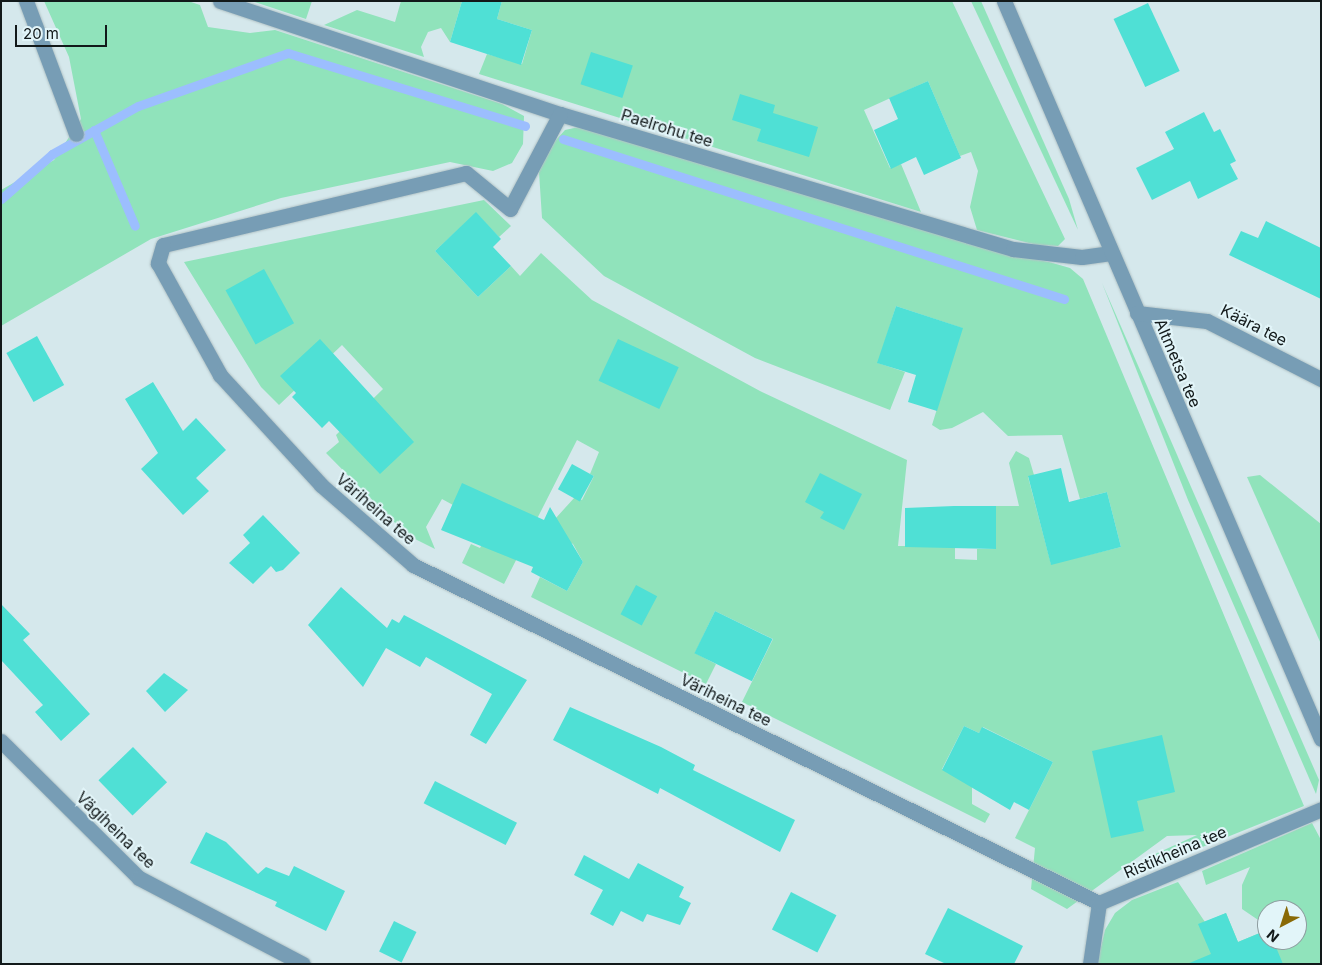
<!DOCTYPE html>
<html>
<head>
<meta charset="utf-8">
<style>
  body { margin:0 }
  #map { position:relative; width:1322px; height:965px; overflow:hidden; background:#d5e8ec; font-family:Inter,sans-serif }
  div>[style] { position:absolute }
  .green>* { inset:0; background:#90e3bb }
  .stream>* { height:9px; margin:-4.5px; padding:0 4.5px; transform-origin:4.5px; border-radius:4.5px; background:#9cbefe }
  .building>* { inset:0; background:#4fe0d5; transform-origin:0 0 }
  .roads { filter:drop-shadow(0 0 1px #b2c3c6) drop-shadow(0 0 1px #b2c3c6) }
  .minor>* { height:15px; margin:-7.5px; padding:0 7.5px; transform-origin:7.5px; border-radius:7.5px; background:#779db5 }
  span { translate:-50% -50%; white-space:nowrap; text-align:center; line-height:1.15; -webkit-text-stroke:4px #e2f5f9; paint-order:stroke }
  .street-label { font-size:16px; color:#12191a }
  .frame { position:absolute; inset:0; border:2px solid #12191a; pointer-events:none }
  .north { position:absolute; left:1257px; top:900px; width:50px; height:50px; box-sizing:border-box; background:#e2f5f9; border:1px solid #8f9da0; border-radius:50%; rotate:220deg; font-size:14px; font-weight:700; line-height:20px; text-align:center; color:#12191a }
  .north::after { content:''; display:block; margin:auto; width:18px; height:22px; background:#896a07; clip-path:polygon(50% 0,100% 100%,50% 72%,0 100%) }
  .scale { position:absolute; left:15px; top:25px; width:92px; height:22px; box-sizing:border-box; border:2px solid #12191a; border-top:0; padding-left:6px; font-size:15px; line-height:18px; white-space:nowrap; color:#12191a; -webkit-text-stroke:4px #e2f5f9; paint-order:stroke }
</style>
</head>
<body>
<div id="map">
  <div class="green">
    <i style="clip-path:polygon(44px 1px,188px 1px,200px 5px,208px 27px,250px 33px,275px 30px,502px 104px,524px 116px,523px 144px,512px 163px,493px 171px,450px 162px,281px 198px,151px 239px,1px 326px,1px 190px,54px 160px,81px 119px,69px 57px)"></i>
    <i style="clip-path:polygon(252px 1px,312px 1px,306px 19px)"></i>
    <i style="clip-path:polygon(401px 1px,462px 1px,450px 42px,441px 28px,428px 32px,421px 47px,424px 57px,324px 25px,357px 10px,395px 22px)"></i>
    <i style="clip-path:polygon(502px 1px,952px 1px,1065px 239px,1058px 246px,1037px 245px,977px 230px,970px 207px,978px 171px,971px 152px,960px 156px,928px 81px,864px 110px,890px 168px,901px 164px,921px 212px,479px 74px,487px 54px,522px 64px,532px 30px,497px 19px)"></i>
    <i style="clip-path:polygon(971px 1px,981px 1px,1069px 199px,1078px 230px)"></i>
    <i style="clip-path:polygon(583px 126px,1002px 253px,1049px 262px,1070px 268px,1083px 279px,1304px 806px,1165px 862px,1153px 855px,1197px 835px,1167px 836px,1067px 909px,1031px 889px,1035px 848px,1015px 838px,1053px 762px,983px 727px,979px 733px,964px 726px,942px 769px,972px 785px,972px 804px,990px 814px,985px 823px,742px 702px,773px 639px,715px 611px,695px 653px,716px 664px,706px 684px,531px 597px,540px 577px,567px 591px,583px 562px,573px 544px,549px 533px,555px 519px,575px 497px,582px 500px,594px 476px,590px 474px,599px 452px,577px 440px,504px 584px,462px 563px,471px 544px,480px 548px,482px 544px,453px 505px,442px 499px,426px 527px,435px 549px,407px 535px,326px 453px,339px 442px,336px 435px,383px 389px,342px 345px,279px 405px,261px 387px,184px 262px,484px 200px,511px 226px,499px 237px,476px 213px,435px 251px,478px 297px,511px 266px,520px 276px,541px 253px,592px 300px,760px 391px,907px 460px,898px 546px,955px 546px,955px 559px,977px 560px,977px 549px,995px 549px,996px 506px,1019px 506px,1009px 463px,1016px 451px,1029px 458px,1034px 475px,1028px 477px,1051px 564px,1121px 547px,1107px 492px,1080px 499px,1062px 435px,1008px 436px,983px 412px,952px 428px,940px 430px,932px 425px,962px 328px,896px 306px,878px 363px,905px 372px,890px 410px,755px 358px,604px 276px,542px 218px,539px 172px,546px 151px,565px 130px)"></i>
    <i style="clip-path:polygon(1102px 283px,1319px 780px,1316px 794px,1188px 500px)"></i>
    <i style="clip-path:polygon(1260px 475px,1321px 524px,1321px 644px,1247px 477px)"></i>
    <i style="clip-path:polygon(1312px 823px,1321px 840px,1321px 964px,1097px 964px,1105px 930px,1115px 913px,1132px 900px,1178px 882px,1205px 922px,1226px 913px,1238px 942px,1267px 930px,1267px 940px,1297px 940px,1297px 910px,1267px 910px,1267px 926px,1242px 909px,1242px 885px,1250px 867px,1206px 885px,1202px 871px)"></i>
  </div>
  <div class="stream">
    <i style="left:94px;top:130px;width:104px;rotate:66.9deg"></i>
    <i style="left:563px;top:139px;width:526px;rotate:17.71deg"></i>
    <i style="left:1px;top:199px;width:68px;rotate:-41.4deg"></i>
    <i style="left:52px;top:154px;width:98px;rotate:-29.2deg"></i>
    <i style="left:138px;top:106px;width:159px;rotate:-19.5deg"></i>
    <i style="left:288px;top:53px;width:248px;rotate:17.1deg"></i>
  </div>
  <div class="building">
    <i style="clip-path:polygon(462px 1px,502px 1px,497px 19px,532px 30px,521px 65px,450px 42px)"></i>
    <i style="left:1148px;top:3px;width:75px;height:38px;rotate:65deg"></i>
    <i style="left:591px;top:52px;width:44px;height:34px;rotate:18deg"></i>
    <i style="clip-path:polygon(928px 81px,961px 158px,924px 175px,916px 157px,891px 169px,874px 130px,898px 119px,889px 98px)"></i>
    <i style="clip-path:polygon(740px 94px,775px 105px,773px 113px,818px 127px,809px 157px,757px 141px,761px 129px,732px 120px)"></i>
    <i style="clip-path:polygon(1204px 112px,1214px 132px,1220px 129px,1236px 161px,1230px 164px,1238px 179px,1198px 199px,1190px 181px,1152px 200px,1136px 168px,1174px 149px,1165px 132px)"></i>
    <i style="clip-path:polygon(476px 212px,501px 239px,493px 247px,511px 266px,478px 297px,435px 251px)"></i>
    <i style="clip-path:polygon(1266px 221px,1321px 248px,1321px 299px,1229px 255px,1241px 231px,1258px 238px)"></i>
    <i style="left:264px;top:269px;width:62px;height:44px;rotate:61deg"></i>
    <i style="clip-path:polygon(896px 306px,963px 328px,937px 411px,908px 402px,916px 375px,877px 363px)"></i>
    <i style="left:37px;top:336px;width:56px;height:35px;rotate:61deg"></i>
    <i style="clip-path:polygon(320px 339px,414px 442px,380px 474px,329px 421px,322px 428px,292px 397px,296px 393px,280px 376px)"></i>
    <i style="left:618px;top:339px;width:67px;height:46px;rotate:25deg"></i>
    <i style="clip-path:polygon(153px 382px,183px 431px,196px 418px,226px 450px,196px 478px,209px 491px,183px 515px,141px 469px,158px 453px,125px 399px)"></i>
    <i style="left:572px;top:464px;width:25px;height:29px;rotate:29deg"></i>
    <i style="clip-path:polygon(1061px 468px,1069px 502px,1107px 492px,1121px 547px,1051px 565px,1028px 476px)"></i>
    <i style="clip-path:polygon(820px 473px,862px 494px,844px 530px,820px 518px,824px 512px,805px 502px)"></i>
    <i style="clip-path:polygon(462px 483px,544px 520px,550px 507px,583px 562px,567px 591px,531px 572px,533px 567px,441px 530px)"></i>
    <i style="clip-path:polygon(954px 506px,996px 506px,996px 549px,905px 547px,905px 508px)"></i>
    <i style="clip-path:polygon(263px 515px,300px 553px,283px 570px,276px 572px,271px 566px,253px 584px,229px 563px,250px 543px,243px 535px)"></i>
    <i style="left:636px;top:585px;width:24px;height:33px;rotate:28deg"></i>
    <i style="clip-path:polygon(341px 587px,387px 628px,392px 619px,399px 623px,404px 615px,527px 680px,486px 744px,470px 735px,492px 694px,426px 657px,420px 667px,386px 648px,363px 687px,308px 625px)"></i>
    <i style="clip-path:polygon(1px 604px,30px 634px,23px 640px,90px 714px,61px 741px,35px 712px,43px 705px,1px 660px)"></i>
    <i style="left:715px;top:611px;width:64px;height:47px;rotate:26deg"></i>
    <i style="clip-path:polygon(164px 673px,188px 690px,165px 712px,146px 691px)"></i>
    <i style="clip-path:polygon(570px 707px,661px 747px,695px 765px,693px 770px,795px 820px,780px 852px,660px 788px,658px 794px,553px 740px)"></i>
    <i style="clip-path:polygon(964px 726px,979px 733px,982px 727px,1053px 762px,1029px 810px,1014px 802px,1010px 810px,942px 770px)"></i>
    <i style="clip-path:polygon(1162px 735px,1175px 792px,1137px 801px,1144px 831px,1111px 838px,1092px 751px)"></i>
    <i style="left:133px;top:747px;width:49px;height:48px;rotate:46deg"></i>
    <i style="left:435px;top:781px;width:92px;height:25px;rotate:27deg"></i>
    <i style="clip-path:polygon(206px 832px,226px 842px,258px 874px,266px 867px,289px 876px,294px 866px,345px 891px,326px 931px,275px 906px,277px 902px,190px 863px)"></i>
    <i style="clip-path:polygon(584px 855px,629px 879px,638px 863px,684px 887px,679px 897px,691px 903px,680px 925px,647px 914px,643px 922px,621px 911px,613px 926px,590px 914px,603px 890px,574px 875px)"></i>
    <i style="left:791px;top:892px;width:51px;height:42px;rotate:27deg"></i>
    <i style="clip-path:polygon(948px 908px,1023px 946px,1014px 964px,946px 964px,925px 954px)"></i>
    <i style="clip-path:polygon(1226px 913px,1238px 942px,1267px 930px,1267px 940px,1273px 940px,1283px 964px,1187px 964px,1211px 954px,1198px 924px)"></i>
    <i style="left:394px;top:921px;width:25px;height:34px;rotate:26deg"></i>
  </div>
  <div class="roads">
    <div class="minor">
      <i style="left:26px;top:1px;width:142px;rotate:69.4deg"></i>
      <i style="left:220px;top:1px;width:358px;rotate:18.4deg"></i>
      <i style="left:560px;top:114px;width:473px;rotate:16.6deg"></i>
      <i style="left:1013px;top:249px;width:69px;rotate:6.6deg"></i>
      <i style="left:1082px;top:257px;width:29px;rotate:-8deg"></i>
      <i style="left:1004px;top:1px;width:803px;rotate:66.75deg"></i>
      <i style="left:560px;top:114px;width:107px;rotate:117.8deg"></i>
      <i style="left:510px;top:209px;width:57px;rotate:-140.7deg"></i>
      <i style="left:466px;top:173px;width:311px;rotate:166.6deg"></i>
      <i style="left:163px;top:245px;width:19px;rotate:106deg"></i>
      <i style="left:158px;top:263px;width:128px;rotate:61deg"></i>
      <i style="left:220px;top:375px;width:149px;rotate:47.4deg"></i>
      <i style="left:321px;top:485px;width:122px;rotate:41deg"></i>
      <i style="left:413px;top:565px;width:765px;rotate:26.23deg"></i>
      <i style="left:1137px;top:313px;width:70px;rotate:6.5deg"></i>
      <i style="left:1207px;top:321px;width:128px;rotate:27deg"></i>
      <i style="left:1px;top:741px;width:194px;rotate:44.8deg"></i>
      <i style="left:139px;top:878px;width:185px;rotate:27.7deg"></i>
      <i style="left:1090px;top:964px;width:62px;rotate:-81.6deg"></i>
      <i style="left:1099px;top:903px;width:241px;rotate:-22.9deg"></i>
    </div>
  </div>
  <div class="street-label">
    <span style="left:667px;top:128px;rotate:17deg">Paelrohu tee</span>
    <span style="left:1254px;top:325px;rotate:27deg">Käära tee</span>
    <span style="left:1178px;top:363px;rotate:67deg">Altmetsa tee</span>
    <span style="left:376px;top:509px;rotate:41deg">Väriheina tee</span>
    <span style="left:726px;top:700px;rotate:26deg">Väriheina tee</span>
    <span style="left:116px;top:830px;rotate:44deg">Vägiheina tee</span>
    <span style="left:1175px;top:852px;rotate:-23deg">Ristikheina tee</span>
  </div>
  <div class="frame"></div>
  <div class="north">N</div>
  <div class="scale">20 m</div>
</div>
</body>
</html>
